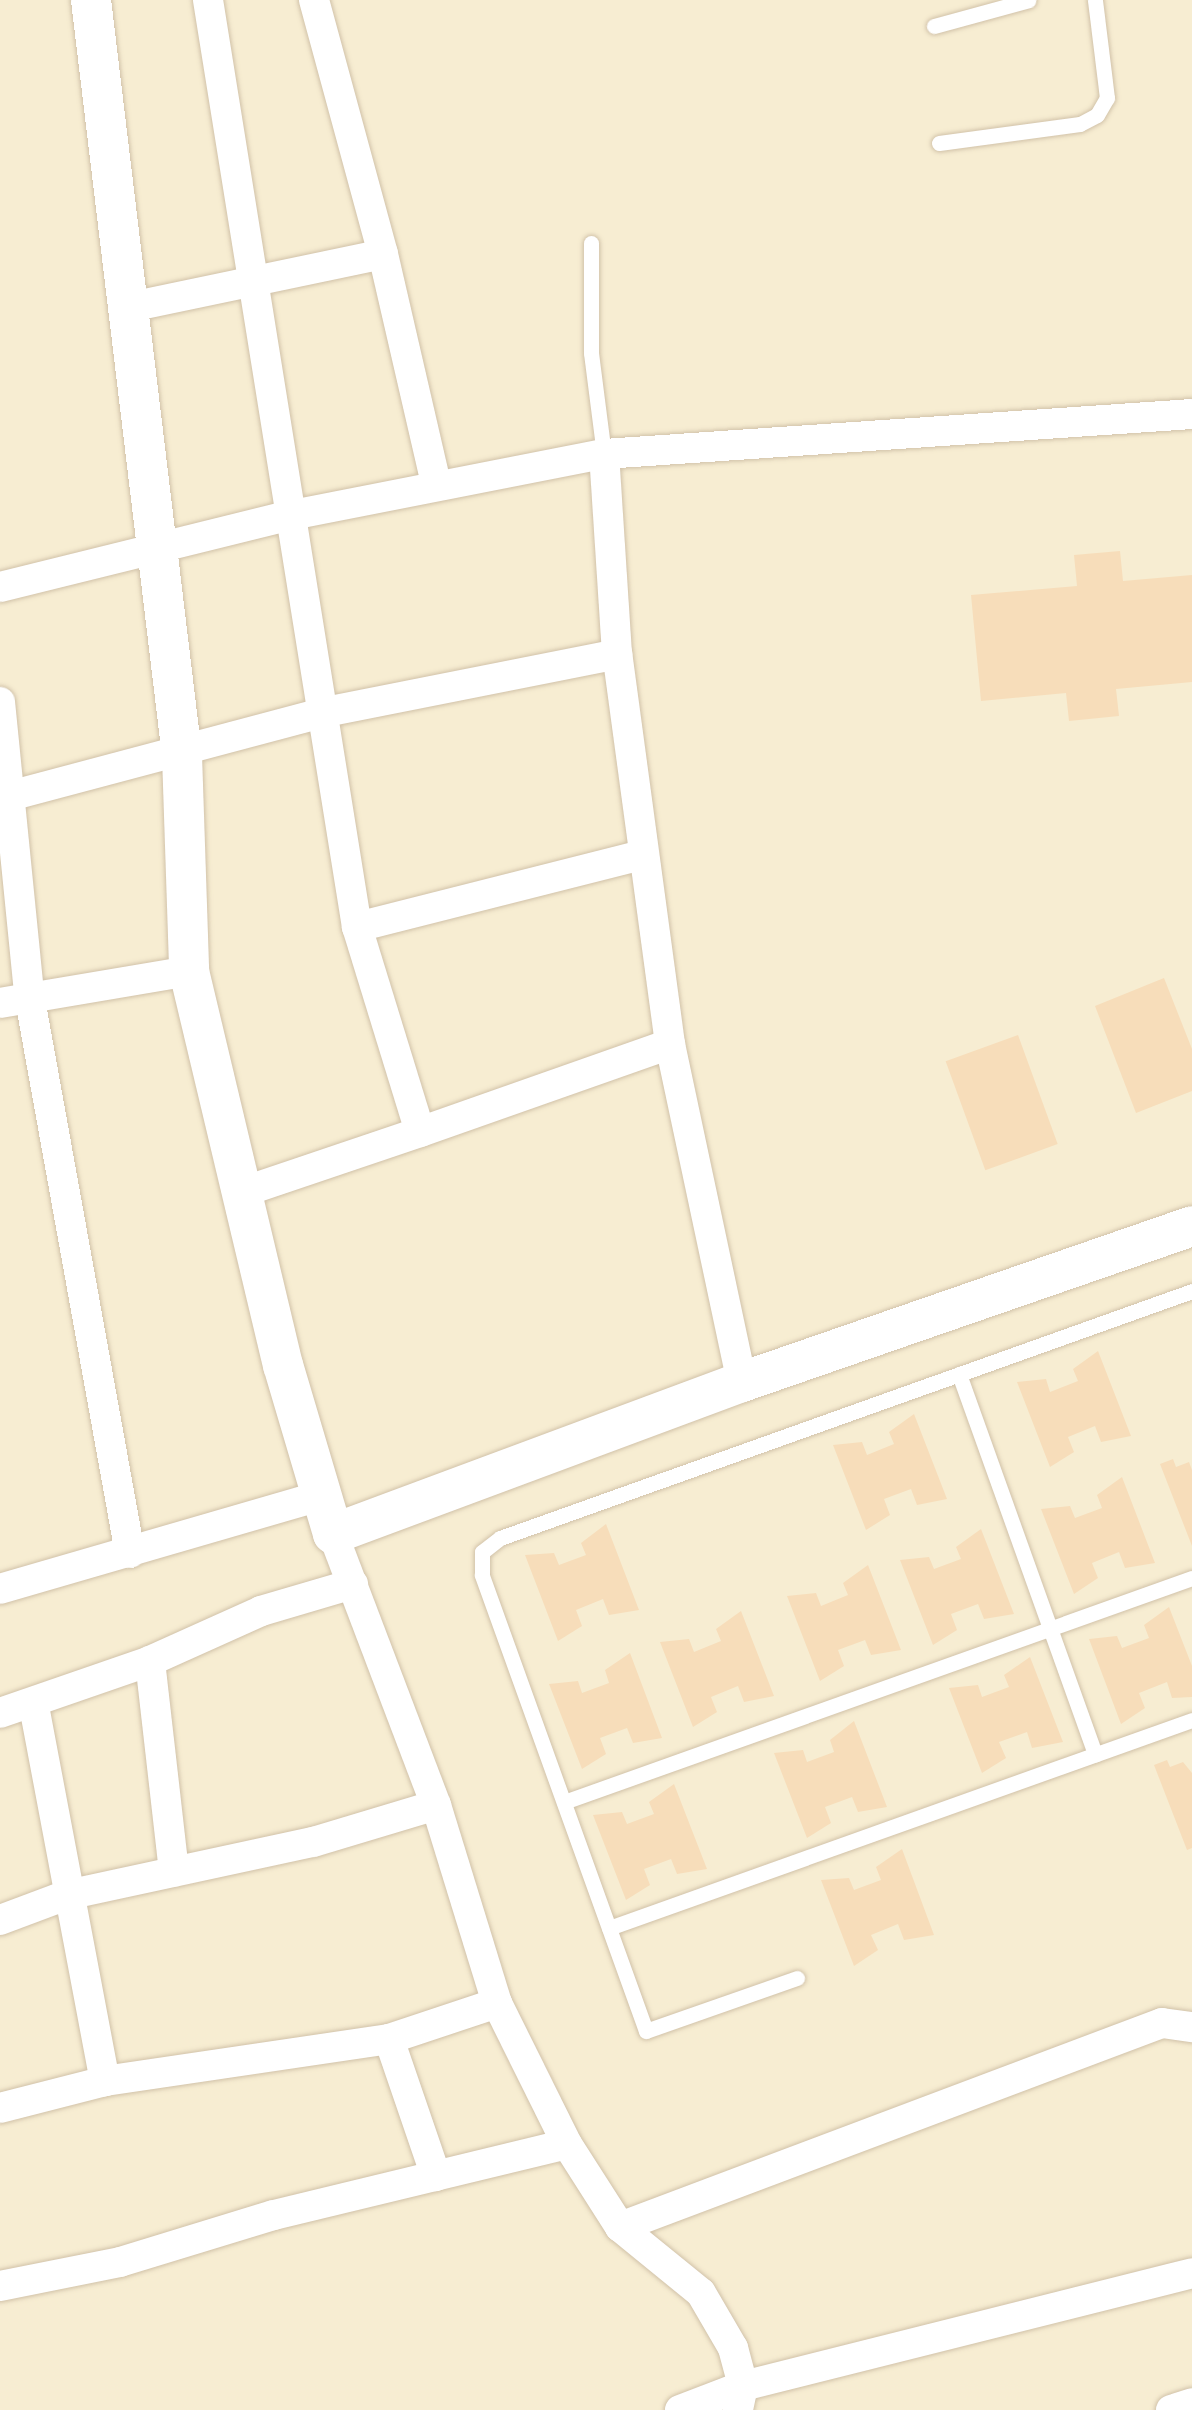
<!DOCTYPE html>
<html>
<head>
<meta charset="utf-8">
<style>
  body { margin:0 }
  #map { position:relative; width:1192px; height:2410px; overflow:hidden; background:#fef9e5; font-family:Overpass,sans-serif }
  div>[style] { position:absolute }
  .residential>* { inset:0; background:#f7edd2; transform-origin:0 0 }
  .building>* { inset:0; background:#f7ddba; transform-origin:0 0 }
  .roads { filter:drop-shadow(0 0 2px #d1c2a9) drop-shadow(0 0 2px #d1c2a9) }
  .service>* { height:15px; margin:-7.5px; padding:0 7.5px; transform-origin:7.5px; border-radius:7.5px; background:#fff }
  .minor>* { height:30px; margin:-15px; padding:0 15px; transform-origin:15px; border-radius:15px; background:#fff }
  .tertiary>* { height:40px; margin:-20px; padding:0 20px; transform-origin:20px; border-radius:20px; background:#fff }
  span { translate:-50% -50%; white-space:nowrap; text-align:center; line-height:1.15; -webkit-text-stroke:8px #fffbed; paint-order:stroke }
</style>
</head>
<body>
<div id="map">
  <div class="residential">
    <i style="left:0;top:0;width:1192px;height:2410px"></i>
  </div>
  <div class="building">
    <i style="clip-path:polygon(1120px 551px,1123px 581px,1192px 575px,1192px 682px,1116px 689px,1119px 716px,1069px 721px,1066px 693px,981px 701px,971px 595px,1077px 586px,1074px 555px)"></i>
    <i style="clip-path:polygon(1164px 978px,1192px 1049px,1192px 1091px,1136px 1113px,1095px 1006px)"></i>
    <i style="left:1018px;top:1035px;width:116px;height:77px;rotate:70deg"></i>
    <i style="clip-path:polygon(1098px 1351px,1131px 1436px,1101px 1442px,1095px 1426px,1068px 1437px,1074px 1452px,1050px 1467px,1017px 1382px,1046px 1379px,1050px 1392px,1078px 1381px,1073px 1369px)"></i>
    <i style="clip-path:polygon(914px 1414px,947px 1499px,917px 1505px,911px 1489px,884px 1499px,890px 1515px,866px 1530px,833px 1445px,862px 1442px,867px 1455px,894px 1444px,889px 1432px)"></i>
    <i style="clip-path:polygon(1173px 1459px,1176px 1467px,1189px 1462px,1192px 1470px,1192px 1546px,1160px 1464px)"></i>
    <i style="clip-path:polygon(1122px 1477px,1155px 1563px,1125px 1568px,1119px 1552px,1092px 1563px,1098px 1578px,1074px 1594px,1041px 1509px,1070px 1506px,1075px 1518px,1102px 1508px,1097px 1495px)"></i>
    <i style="clip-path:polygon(606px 1524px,639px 1610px,609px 1615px,603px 1599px,576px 1610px,582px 1626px,558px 1641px,525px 1555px,554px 1553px,559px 1565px,586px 1555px,581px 1543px)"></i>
    <i style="clip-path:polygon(981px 1529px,1014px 1614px,984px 1619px,978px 1604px,951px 1614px,957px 1630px,933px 1645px,900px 1560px,929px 1557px,934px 1569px,961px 1559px,956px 1547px)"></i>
    <i style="clip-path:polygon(868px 1565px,901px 1650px,871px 1655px,865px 1640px,838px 1650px,844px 1666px,820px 1681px,787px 1596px,816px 1593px,821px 1606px,848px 1595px,843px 1583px)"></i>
    <i style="clip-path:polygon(1169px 1607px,1192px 1666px,1192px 1697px,1172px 1698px,1167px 1682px,1139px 1693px,1145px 1708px,1121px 1724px,1089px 1639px,1117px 1636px,1122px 1648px,1149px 1638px,1144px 1625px)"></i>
    <i style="clip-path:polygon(741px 1611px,774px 1696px,744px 1702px,738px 1686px,711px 1697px,717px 1712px,693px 1727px,660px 1642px,689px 1639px,694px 1652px,721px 1641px,716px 1629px)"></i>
    <i style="clip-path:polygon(630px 1653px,662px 1738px,633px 1743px,627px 1728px,600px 1738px,606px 1754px,582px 1769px,549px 1684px,578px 1681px,582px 1693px,609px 1683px,605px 1670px)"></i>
    <i style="clip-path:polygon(1030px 1657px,1063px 1742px,1032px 1748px,1027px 1732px,999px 1742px,1006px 1758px,982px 1773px,949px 1688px,978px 1685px,982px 1697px,1009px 1687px,1004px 1675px)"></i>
    <i style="clip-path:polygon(854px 1721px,887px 1807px,858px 1812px,852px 1797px,825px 1807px,831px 1823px,807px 1838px,774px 1753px,803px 1750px,807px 1762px,834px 1752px,830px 1740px)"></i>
    <i style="clip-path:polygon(1167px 1760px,1170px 1767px,1183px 1762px,1192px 1773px,1192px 1848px,1187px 1850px,1154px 1765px)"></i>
    <i style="clip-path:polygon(674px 1784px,707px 1869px,677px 1874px,671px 1859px,644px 1869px,650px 1885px,626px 1900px,593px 1815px,622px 1812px,627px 1824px,654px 1814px,649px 1802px)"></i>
    <i style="clip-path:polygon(902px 1849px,934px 1935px,904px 1940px,898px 1924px,871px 1935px,878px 1950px,854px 1966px,821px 1880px,849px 1878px,854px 1890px,881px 1880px,876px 1867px)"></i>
  </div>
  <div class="roads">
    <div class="service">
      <i style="left:934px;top:26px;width:98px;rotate:-15.3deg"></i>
      <i style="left:939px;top:143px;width:142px;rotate:-7.7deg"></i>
      <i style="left:1080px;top:124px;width:19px;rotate:-28deg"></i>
      <i style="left:1097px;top:115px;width:20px;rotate:-60deg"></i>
      <i style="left:1107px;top:98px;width:99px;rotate:-97deg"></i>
      <i style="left:591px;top:243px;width:110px;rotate:90deg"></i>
      <i style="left:591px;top:353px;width:102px;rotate:82.7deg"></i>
      <i style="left:959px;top:1374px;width:404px;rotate:70.3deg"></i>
      <i style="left:564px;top:1802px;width:667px;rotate:-19.63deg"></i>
      <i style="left:609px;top:1928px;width:619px;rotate:-19.64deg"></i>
      <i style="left:797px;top:1978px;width:160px;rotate:160.7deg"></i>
      <i style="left:646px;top:2031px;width:485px;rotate:-109.8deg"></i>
      <i style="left:482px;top:1575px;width:23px;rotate:-90deg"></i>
      <i style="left:482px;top:1552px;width:23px;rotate:-38deg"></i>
      <i style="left:500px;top:1538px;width:735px;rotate:-19.64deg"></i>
    </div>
    <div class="minor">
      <i style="left:208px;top:0;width:939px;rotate:80.87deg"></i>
      <i style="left:357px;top:927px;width:214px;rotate:72.9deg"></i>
      <i style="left:420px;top:1132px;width:187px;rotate:161.3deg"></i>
      <i style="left:314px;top:0;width:263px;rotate:74.8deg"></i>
      <i style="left:383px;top:254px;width:236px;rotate:77deg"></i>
      <i style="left:130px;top:307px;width:258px;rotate:-11.8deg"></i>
      <i style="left:0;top:587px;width:301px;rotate:-13.9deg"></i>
      <i style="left:292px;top:515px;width:318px;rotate:-11.1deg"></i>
      <i style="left:0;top:702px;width:293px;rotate:84.3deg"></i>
      <i style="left:29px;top:994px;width:568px;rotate:79.76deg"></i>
      <i style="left:10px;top:796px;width:326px;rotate:-14.9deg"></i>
      <i style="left:325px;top:712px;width:298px;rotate:-11.2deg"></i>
      <i style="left:357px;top:927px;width:293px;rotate:-14.2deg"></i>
      <i style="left:0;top:1003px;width:192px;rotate:-9.6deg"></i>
      <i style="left:670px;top:1044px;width:394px;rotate:-97.7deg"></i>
      <i style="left:617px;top:654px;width:200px;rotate:-93.7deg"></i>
      <i style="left:604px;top:454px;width:589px;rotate:-3.89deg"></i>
      <i style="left:420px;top:1132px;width:265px;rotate:-19.4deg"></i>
      <i style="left:670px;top:1044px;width:346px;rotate:78deg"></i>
      <i style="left:333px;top:1534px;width:290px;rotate:69.2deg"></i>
      <i style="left:436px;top:1805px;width:207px;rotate:72.9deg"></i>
      <i style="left:497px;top:2003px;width:157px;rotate:63.6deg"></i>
      <i style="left:567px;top:2144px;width:98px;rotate:57.4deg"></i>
      <i style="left:620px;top:2227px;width:104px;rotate:39.2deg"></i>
      <i style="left:701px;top:2293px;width:64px;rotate:59.8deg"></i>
      <i style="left:733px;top:2348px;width:39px;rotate:75deg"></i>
      <i style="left:743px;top:2386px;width:25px;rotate:102deg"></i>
      <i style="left:0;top:1589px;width:333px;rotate:-16.2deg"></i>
      <i style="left:150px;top:1661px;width:212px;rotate:83.5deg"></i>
      <i style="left:34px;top:1706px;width:382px;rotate:79.3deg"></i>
      <i style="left:105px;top:2081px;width:287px;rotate:-8.4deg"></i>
      <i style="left:389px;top:2039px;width:114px;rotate:-18.4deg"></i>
      <i style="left:0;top:1713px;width:159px;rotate:-19.1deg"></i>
      <i style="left:150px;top:1661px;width:122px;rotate:-24.2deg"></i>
      <i style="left:261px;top:1611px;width:96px;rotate:-16.4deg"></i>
      <i style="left:0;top:1920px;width:72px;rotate:-20.5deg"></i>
      <i style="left:67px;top:1895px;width:252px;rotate:-12.2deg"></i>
      <i style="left:313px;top:1842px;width:128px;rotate:-16.7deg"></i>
      <i style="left:389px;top:2039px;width:145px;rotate:71.1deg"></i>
      <i style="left:0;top:2108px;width:108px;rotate:-14.4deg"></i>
      <i style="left:620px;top:2227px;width:579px;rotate:-20.63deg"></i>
      <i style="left:1162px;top:2023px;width:30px;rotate:8deg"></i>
      <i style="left:0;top:2286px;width:122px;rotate:-11.3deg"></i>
      <i style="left:120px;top:2262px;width:161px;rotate:-17deg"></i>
      <i style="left:274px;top:2215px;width:301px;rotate:-13.6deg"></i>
      <i style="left:680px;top:2410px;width:67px;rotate:-20.9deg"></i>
      <i style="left:743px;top:2386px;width:463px;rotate:-14.1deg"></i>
      <i style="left:1171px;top:2410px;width:22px;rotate:-18deg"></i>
    </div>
    <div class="tertiary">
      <i style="left:91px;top:0;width:760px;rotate:83.13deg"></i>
      <i style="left:182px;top:755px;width:216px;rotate:88.1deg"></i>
      <i style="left:189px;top:971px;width:405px;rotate:76.6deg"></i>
      <i style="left:283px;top:1365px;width:176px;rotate:73.5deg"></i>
      <i style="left:333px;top:1534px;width:436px;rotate:-20.4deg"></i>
      <i style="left:742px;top:1382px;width:476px;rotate:-19.1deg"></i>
    </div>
  </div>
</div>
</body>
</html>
